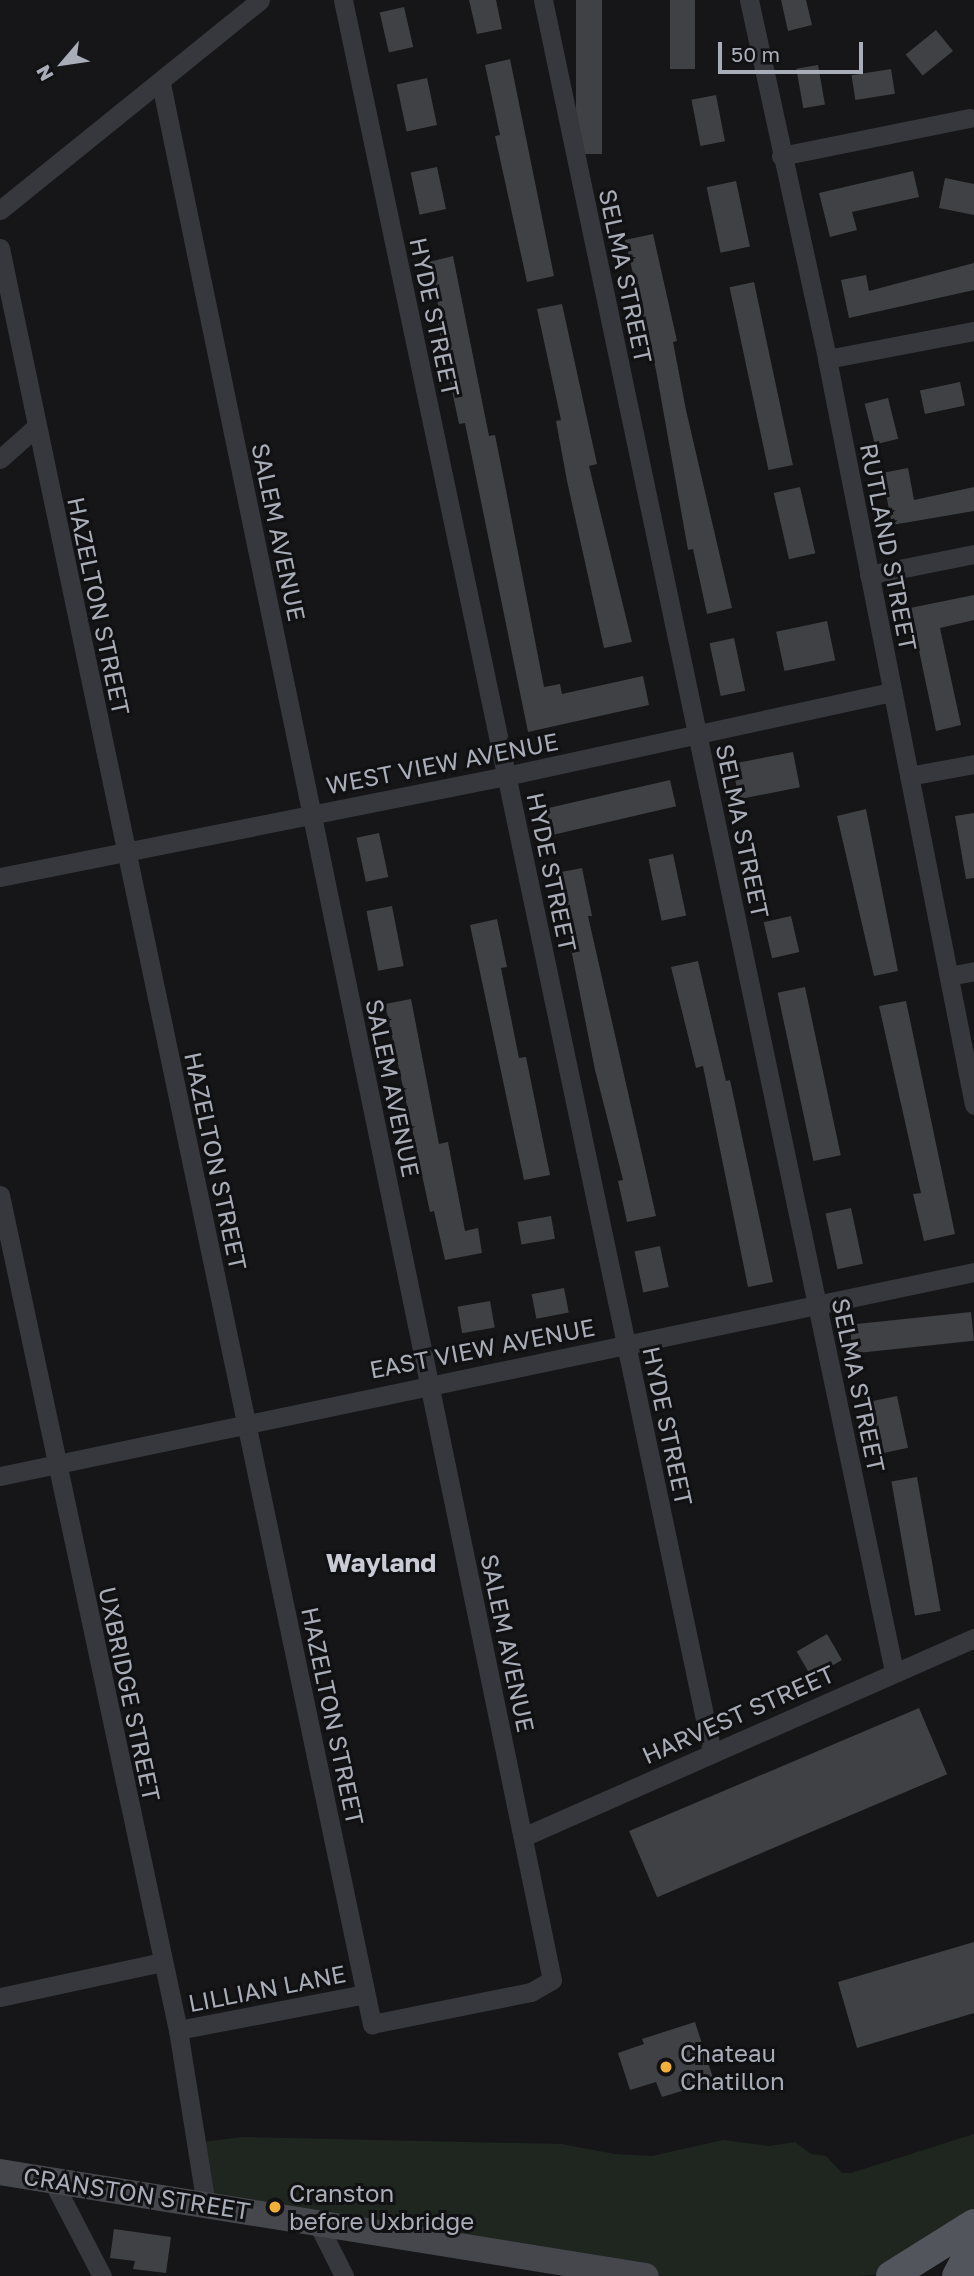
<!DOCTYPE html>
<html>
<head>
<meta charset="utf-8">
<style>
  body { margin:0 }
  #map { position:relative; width:974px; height:2276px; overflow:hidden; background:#161618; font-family:"Golos Text",sans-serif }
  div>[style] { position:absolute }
  .green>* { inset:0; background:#1e261f }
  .building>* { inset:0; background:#404145; transform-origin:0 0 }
  .minor>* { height:19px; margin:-9.5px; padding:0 9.5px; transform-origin:9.5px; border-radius:9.5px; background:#37383d }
  .secondary>* { height:26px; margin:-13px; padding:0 13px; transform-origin:13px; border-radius:13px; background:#45474d }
  .primary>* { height:30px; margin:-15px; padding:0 15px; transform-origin:15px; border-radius:15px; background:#53555c }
  .dots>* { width:19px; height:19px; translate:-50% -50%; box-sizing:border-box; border:4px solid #111113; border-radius:50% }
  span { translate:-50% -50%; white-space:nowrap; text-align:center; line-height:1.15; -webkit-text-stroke:6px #111113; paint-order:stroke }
  .street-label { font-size:24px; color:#a8adb8 }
  .poi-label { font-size:24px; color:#a8adb8 }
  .left { translate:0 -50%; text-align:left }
  .neighbourhood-label { font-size:26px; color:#c9ccd4; font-weight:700 }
  .north { position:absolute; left:28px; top:28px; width:70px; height:70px; -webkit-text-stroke:5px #111113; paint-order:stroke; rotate:241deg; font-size:19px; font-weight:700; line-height:28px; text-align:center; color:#a8adb8 }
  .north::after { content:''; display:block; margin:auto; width:24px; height:32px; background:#a8adb8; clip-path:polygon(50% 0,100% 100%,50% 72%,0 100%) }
  .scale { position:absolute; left:718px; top:42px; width:145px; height:32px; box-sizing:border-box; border:4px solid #a8adb8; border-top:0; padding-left:9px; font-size:21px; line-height:24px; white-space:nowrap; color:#a8adb8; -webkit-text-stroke:5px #111113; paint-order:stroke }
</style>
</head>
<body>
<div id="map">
  <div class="green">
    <i style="clip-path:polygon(974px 2134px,974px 2261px,935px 2255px,891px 2274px,857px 2276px,643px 2276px,208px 2204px,202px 2142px,242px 2137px,561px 2144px,615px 2154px,652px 2156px,723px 2140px,769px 2146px,795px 2142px,811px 2154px,826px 2156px,842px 2173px,851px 2173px)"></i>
  </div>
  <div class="building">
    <i style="clip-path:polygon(469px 0,496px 0,502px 29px,477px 34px)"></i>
    <i style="left:576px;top:0;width:26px;height:154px"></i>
    <i style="left:670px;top:0;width:25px;height:69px"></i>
    <i style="clip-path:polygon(781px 0,806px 0,812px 25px,788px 31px)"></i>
    <i style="left:404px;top:7px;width:41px;height:25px;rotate:77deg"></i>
    <i style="left:936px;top:30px;width:27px;height:39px;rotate:51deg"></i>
    <i style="clip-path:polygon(510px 59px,554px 276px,527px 282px,495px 136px,500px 135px,485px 65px)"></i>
    <i style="left:818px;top:65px;width:40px;height:22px;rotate:80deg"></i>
    <i style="left:891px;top:69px;width:25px;height:40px;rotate:81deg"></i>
    <i style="left:427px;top:78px;width:48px;height:31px;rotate:78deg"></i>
    <i style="left:716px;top:95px;width:47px;height:25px;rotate:79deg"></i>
    <i style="left:437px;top:167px;width:43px;height:27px;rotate:78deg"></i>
    <i style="clip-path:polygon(913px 171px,919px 197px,852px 212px,857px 230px,830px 237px,819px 193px)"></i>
    <i style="clip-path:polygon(945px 178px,974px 184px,974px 215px,939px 208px)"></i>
    <i style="left:736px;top:181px;width:67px;height:30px;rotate:78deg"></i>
    <i style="clip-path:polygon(653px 234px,677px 341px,673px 342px,686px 410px,732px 608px,707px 614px,693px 549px,688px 550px,656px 370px,625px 240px)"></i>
    <i style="clip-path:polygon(453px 256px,489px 436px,495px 435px,504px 480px,544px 687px,560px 684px,562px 694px,643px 676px,649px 705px,528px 732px,465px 423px,459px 424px,438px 324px,442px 323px,429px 262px)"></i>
    <i style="clip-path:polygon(974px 263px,974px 290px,849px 318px,841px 280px,866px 275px,869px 291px)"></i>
    <i style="left:754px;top:282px;width:187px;height:25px;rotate:78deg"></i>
    <i style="clip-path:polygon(562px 304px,597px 464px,589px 466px,632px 642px,604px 648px,567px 481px,556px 421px,561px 420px,537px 309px)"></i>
    <i style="left:960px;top:382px;width:24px;height:41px;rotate:78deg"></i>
    <i style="left:888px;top:398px;width:42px;height:24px;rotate:76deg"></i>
    <i style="clip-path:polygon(908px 468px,914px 500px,974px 487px,974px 511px,892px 525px,882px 473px)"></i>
    <i style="left:800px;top:487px;width:68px;height:27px;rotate:77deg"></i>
    <i style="clip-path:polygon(974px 595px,974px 620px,940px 628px,961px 725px,936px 731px,910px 608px)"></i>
    <i style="left:827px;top:621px;width:40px;height:52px;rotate:78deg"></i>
    <i style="left:734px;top:638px;width:54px;height:25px;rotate:78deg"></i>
    <i style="left:793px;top:752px;width:36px;height:62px;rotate:79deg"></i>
    <i style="left:670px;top:780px;width:27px;height:127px;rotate:77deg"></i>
    <i style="clip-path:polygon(866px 809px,898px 971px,874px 976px,837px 816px)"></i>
    <i style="clip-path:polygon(974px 813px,974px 878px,966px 879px,955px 816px)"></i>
    <i style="left:379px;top:833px;width:45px;height:23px;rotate:78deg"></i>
    <i style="left:673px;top:854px;width:63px;height:25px;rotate:78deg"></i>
    <i style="clip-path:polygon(582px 868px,592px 916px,588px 916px,656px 1216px,627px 1222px,618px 1181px,623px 1180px,595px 1070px,556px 873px)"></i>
    <i style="left:392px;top:906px;width:61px;height:26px;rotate:79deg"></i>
    <i style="left:791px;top:916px;width:37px;height:28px;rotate:77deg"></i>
    <i style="clip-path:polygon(497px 919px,507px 967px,501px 968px,519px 1058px,526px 1057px,550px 1175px,524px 1180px,470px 925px)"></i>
    <i style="clip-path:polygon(698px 961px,726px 1081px,730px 1080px,773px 1282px,748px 1287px,703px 1066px,696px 1068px,671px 967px)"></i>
    <i style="left:805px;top:987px;width:172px;height:28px;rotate:78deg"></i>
    <i style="clip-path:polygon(411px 999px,439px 1144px,448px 1142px,465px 1231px,478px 1228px,482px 1253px,445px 1260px,434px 1211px,430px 1212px,385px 1004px)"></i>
    <i style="clip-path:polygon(906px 1001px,955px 1234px,924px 1241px,913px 1194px,921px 1193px,879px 1006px)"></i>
    <i style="left:851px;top:1208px;width:57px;height:26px;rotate:78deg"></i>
    <i style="left:551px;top:1216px;width:23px;height:34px;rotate:80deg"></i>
    <i style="left:660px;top:1246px;width:42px;height:26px;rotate:78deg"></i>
    <i style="left:564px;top:1288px;width:25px;height:33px;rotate:79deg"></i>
    <i style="left:490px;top:1301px;width:27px;height:33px;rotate:80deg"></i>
    <i style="left:971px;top:1312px;width:29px;height:122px;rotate:84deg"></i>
    <i style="left:897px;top:1396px;width:53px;height:27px;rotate:78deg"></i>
    <i style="left:917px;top:1477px;width:136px;height:26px;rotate:80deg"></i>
    <i style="left:827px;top:1634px;width:30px;height:35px;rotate:60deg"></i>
    <i style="left:919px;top:1708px;width:72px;height:315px;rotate:67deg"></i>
    <i style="clip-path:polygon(974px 1942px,974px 2013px,857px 2048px,838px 1982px)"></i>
    <i style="clip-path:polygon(695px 2022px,714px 2081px,662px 2097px,656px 2082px,630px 2090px,618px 2053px,644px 2044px,642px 2039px)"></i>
    <i style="clip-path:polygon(114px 2229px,171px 2237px,166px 2273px,133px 2269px,135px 2261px,110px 2258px)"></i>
  </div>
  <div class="minor">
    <i style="left:343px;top:0;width:1791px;rotate:78.11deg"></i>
    <i style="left:543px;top:0;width:1707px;rotate:78.14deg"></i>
    <i style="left:749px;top:0;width:367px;rotate:77.7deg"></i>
    <i style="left:827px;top:359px;width:760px;rotate:78.85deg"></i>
    <i style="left:781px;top:156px;width:192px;rotate:-11.4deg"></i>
    <i style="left:0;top:210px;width:334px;rotate:-38.9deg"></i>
    <i style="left:0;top:248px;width:1815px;rotate:78.17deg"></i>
    <i style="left:372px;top:2024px;width:162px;rotate:-11.4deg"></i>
    <i style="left:531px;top:1992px;width:24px;rotate:-30deg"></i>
    <i style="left:552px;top:1980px;width:1937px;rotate:-101.65deg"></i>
    <i style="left:827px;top:359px;width:150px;rotate:-10.8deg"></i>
    <i style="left:0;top:459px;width:48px;rotate:-41.6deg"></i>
    <i style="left:869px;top:575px;width:107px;rotate:-11.3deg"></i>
    <i style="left:909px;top:776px;width:66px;rotate:-10.5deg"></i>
    <i style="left:0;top:877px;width:516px;rotate:-11.29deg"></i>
    <i style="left:506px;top:776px;width:395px;rotate:-12.3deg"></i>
    <i style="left:949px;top:976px;width:25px;rotate:-11deg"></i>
    <i style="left:0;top:1195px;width:854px;rotate:77.97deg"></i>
    <i style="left:178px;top:2030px;width:176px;rotate:80.9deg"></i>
    <i style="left:0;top:1476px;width:995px;rotate:-11.83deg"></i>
    <i style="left:523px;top:1837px;width:493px;rotate:-23.8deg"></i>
    <i style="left:0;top:1997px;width:166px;rotate:-12.2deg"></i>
    <i style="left:178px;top:2030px;width:190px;rotate:-10.9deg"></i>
    <i style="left:52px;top:2180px;width:108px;rotate:62.5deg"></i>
    <i style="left:316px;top:2220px;width:63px;rotate:63.4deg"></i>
  </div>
  <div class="secondary">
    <i style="left:0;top:2172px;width:654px;rotate:9.15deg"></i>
  </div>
  <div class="primary">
    <i style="left:891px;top:2276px;width:98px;rotate:-32.1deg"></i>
    <i style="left:957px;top:2276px;width:36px;rotate:-62deg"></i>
  </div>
  <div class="dots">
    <i style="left:666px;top:2067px;background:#f2b134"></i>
    <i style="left:275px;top:2207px;background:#f2b134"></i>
  </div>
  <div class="street-label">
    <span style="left:626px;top:276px;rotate:78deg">SELMA STREET</span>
    <span style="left:435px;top:317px;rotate:78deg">HYDE STREET</span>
    <span style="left:279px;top:532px;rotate:78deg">SALEM AVENUE</span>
    <span style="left:889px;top:547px;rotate:79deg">RUTLAND STREET</span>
    <span style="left:99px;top:606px;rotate:78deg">HAZELTON STREET</span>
    <span style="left:442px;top:763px;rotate:-11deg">WEST VIEW AVENUE</span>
    <span style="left:743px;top:831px;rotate:78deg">SELMA STREET</span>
    <span style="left:552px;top:872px;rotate:78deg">HYDE STREET</span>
    <span style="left:393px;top:1088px;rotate:78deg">SALEM AVENUE</span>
    <span style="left:216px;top:1161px;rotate:78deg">HAZELTON STREET</span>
    <span style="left:482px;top:1348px;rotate:-11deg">EAST VIEW AVENUE</span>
    <span style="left:859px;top:1385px;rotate:78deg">SELMA STREET</span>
    <span style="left:668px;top:1426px;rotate:78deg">HYDE STREET</span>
    <span style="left:508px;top:1643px;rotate:78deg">SALEM AVENUE</span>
    <span style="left:130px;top:1694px;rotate:78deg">UXBRIDGE STREET</span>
    <span style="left:738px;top:1714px;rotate:-24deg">HARVEST STREET</span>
    <span style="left:333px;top:1716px;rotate:78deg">HAZELTON STREET</span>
    <span style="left:267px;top:1988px;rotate:-11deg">LILLIAN LANE</span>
    <span style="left:137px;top:2193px;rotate:9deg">CRANSTON STREET</span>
  </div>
  <div class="poi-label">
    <span class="left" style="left:680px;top:2067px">Chateau<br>Chatillon</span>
    <span class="left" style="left:289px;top:2207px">Cranston<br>before Uxbridge</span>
  </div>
  <div class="neighbourhood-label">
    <span style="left:381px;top:1563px">Wayland</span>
  </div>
  <div class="north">N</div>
  <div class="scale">50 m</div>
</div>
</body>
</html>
